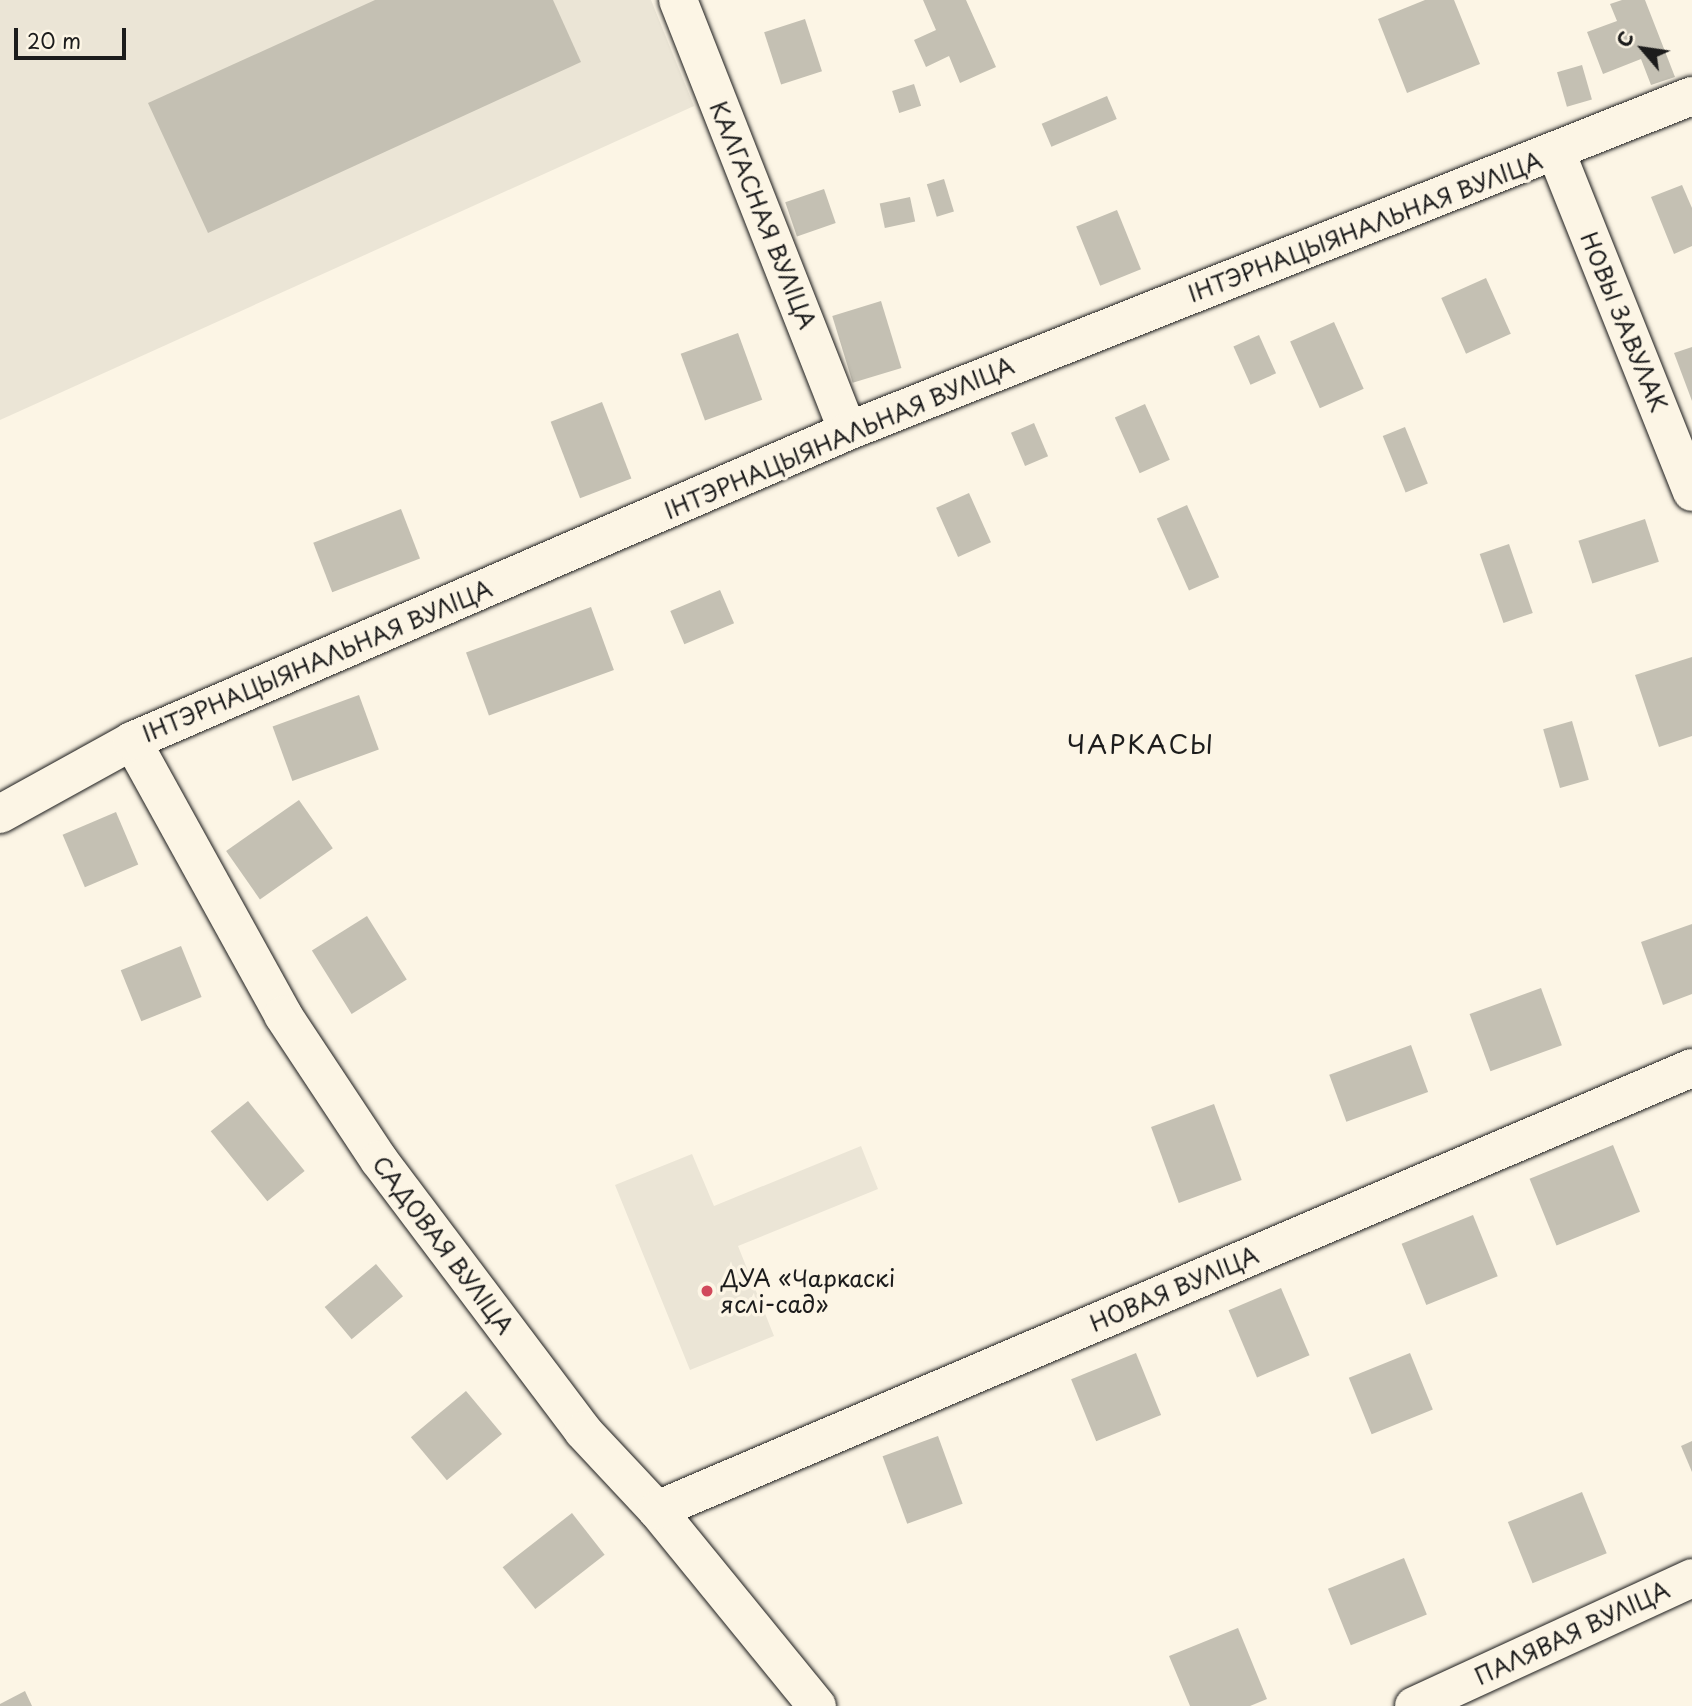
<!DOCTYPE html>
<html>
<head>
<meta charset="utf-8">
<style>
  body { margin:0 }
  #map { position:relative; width:1692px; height:1706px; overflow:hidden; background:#fcf5e5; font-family:"Playpen Sans",sans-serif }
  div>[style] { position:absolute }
  .built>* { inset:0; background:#ebe5d6 }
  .building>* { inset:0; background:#c4c0b3; transform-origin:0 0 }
  .roads { filter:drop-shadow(0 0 2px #1c1c1c) drop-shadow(0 0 2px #1c1c1c) }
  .minor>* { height:38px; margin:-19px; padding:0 19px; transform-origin:19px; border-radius:19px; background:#fcf5e5 }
  .dots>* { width:19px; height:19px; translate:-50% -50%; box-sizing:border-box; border:4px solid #fcf5e5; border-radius:50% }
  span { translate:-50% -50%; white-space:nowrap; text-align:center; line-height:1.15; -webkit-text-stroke:7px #fcf5e5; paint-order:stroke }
  .street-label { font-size:23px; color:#1c1c1c }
  .poi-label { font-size:23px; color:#1c1c1c }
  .left { translate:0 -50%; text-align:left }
  .quarter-label { font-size:26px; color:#1c1c1c; letter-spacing:2px }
  .north { position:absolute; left:1608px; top:14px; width:70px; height:70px; -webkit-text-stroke:5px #fcf5e5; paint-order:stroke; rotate:299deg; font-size:19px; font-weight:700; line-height:28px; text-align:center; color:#1c1c1c }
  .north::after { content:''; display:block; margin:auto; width:24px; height:32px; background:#1c1c1c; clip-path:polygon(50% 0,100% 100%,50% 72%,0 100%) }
  .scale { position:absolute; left:14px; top:28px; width:112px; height:32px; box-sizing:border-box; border:4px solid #1c1c1c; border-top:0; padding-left:9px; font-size:21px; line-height:24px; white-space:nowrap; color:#1c1c1c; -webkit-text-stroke:5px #fcf5e5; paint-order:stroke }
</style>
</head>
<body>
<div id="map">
  <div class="built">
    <i style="clip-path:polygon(0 0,651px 0,694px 106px,0 420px)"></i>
    <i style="clip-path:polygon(861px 1146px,878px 1189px,738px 1246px,774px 1336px,690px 1370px,615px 1185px,692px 1154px,714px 1206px)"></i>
  </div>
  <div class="building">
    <i style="clip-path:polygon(375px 0,553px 0,581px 62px,208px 233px,148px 103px)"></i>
    <i style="clip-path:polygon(923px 0,966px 0,996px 67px,960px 83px,949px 56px,926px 67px,914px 40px,936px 30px)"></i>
    <i style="clip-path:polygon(1425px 0,1454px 0,1480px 64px,1407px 93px,1378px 19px)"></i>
    <i style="clip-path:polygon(1622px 0,1645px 0,1675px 77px,1651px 85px,1641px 59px,1603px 74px,1587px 32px,1617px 21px,1610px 4px)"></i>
    <i style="left:805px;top:19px;width:55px;height:43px;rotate:72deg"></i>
    <i style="left:1582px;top:65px;width:36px;height:26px;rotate:74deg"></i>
    <i style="left:914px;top:84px;width:23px;height:23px;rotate:72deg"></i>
    <i style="left:1107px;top:96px;width:25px;height:71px;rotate:67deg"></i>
    <i style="left:944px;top:179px;width:34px;height:18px;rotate:73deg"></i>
    <i style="clip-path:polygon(1682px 185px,1692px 208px,1692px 246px,1674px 254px,1651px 197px)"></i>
    <i style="left:824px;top:189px;width:36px;height:41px;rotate:71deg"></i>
    <i style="left:910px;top:197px;width:25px;height:31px;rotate:78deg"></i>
    <i style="left:1117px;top:210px;width:64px;height:44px;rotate:68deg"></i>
    <i style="left:1486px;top:278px;width:61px;height:49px;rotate:66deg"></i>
    <i style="left:881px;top:301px;width:70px;height:51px;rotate:73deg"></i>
    <i style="left:1334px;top:322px;width:73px;height:48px;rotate:66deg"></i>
    <i style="left:738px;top:333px;width:71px;height:61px;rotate:70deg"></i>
    <i style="left:1259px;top:335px;width:42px;height:28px;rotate:66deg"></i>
    <i style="clip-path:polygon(1692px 347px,1692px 401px,1674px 353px)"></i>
    <i style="left:602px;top:402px;width:82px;height:55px;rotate:69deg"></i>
    <i style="left:1145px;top:404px;width:61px;height:33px;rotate:66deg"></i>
    <i style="left:1034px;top:423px;width:36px;height:25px;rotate:67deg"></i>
    <i style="left:1405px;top:427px;width:61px;height:24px;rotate:68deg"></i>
    <i style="left:969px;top:493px;width:54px;height:36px;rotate:66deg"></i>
    <i style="left:1187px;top:505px;width:79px;height:33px;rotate:66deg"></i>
    <i style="left:401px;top:509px;width:53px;height:94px;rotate:69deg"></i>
    <i style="left:1645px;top:519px;width:45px;height:70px;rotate:72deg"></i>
    <i style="left:1509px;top:544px;width:73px;height:31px;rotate:71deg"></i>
    <i style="left:720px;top:590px;width:36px;height:54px;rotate:67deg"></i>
    <i style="left:591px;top:607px;width:67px;height:133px;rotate:70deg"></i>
    <i style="clip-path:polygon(1692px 657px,1692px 736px,1659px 747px,1635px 675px)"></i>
    <i style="left:359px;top:695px;width:58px;height:92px;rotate:70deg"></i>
    <i style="left:1572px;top:721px;width:61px;height:30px;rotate:74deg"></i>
    <i style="left:299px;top:800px;width:59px;height:89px;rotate:55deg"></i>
    <i style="left:116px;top:812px;width:57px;height:58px;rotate:67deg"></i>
    <i style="left:367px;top:916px;width:75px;height:65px;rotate:58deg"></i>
    <i style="clip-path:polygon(1692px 924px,1692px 994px,1663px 1005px,1641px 942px)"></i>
    <i style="left:181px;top:946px;width:55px;height:65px;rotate:68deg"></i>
    <i style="left:1541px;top:988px;width:61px;height:76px;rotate:70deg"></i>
    <i style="left:1411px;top:1045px;width:50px;height:87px;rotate:70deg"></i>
    <i style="left:248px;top:1101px;width:90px;height:48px;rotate:51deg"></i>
    <i style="left:1214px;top:1104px;width:81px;height:67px;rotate:70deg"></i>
    <i style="left:1613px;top:1145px;width:72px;height:90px;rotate:68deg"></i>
    <i style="left:1473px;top:1215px;width:66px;height:77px;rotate:68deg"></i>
    <i style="left:376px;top:1264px;width:42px;height:67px;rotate:50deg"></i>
    <i style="left:1281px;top:1288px;width:73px;height:57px;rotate:67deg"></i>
    <i style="left:1136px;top:1353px;width:67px;height:70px;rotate:68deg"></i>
    <i style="left:1410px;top:1353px;width:61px;height:66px;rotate:68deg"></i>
    <i style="left:466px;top:1391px;width:56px;height:72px;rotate:50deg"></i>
    <i style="left:938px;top:1436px;width:72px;height:59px;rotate:70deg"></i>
    <i style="clip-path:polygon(1692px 1441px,1692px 1472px,1681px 1446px)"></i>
    <i style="left:1582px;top:1492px;width:66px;height:80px;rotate:68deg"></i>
    <i style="left:572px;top:1513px;width:53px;height:88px;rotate:52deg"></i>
    <i style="left:1404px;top:1558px;width:61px;height:82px;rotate:68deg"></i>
    <i style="clip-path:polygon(1238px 1628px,1267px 1699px,1250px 1706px,1190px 1706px,1169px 1656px)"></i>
    <i style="clip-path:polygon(25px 1691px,32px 1706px,0 1706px,0 1704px)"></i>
  </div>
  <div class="roads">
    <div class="minor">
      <i style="left:678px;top:0;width:463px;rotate:68.5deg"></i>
      <i style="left:1556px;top:152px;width:366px;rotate:68.2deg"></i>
      <i style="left:132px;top:741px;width:313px;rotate:61.1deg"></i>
      <i style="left:283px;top:1015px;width:174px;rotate:56.5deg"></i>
      <i style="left:379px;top:1160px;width:339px;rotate:53deg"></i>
      <i style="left:583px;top:1431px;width:108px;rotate:46.9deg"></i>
      <i style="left:657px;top:1510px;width:253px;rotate:50.8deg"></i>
      <i style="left:0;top:814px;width:151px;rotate:-28.9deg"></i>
      <i style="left:132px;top:741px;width:780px;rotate:-23.41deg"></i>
      <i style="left:848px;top:431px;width:908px;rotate:-21.65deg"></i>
      <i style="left:657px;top:1510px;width:1125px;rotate:-23.13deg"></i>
      <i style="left:1414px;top:1706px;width:306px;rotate:-24.7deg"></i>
    </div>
  </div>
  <div class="dots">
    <i style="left:707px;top:1291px;background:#d1495b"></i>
  </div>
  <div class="street-label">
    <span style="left:763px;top:215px;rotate:68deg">КАЛГАСНАЯ ВУЛІЦА</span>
    <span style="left:1365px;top:227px;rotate:-21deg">ІНТЭРНАЦЫЯНАЛЬНАЯ ВУЛІЦА</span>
    <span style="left:1624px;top:322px;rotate:68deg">НОВЫ ЗАВУЛАК</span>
    <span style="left:839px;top:438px;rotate:-23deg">ІНТЭРНАЦЫЯНАЛЬНАЯ ВУЛІЦА</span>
    <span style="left:317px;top:661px;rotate:-23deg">ІНТЭРНАЦЫЯНАЛЬНАЯ ВУЛІЦА</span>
    <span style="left:443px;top:1245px;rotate:53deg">САДОВАЯ ВУЛІЦА</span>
    <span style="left:1174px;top:1289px;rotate:-23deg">НОВАЯ ВУЛІЦА</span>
    <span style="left:1572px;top:1633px;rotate:-25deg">ПАЛЯВАЯ ВУЛІЦА</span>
  </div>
  <div class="poi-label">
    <span class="left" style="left:721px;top:1291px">ДУА «Чаркаскі<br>яслі-сад»</span>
  </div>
  <div class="quarter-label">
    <span style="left:1141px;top:744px">ЧАРКАСЫ</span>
  </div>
  <div class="north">С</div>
  <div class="scale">20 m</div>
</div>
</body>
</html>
